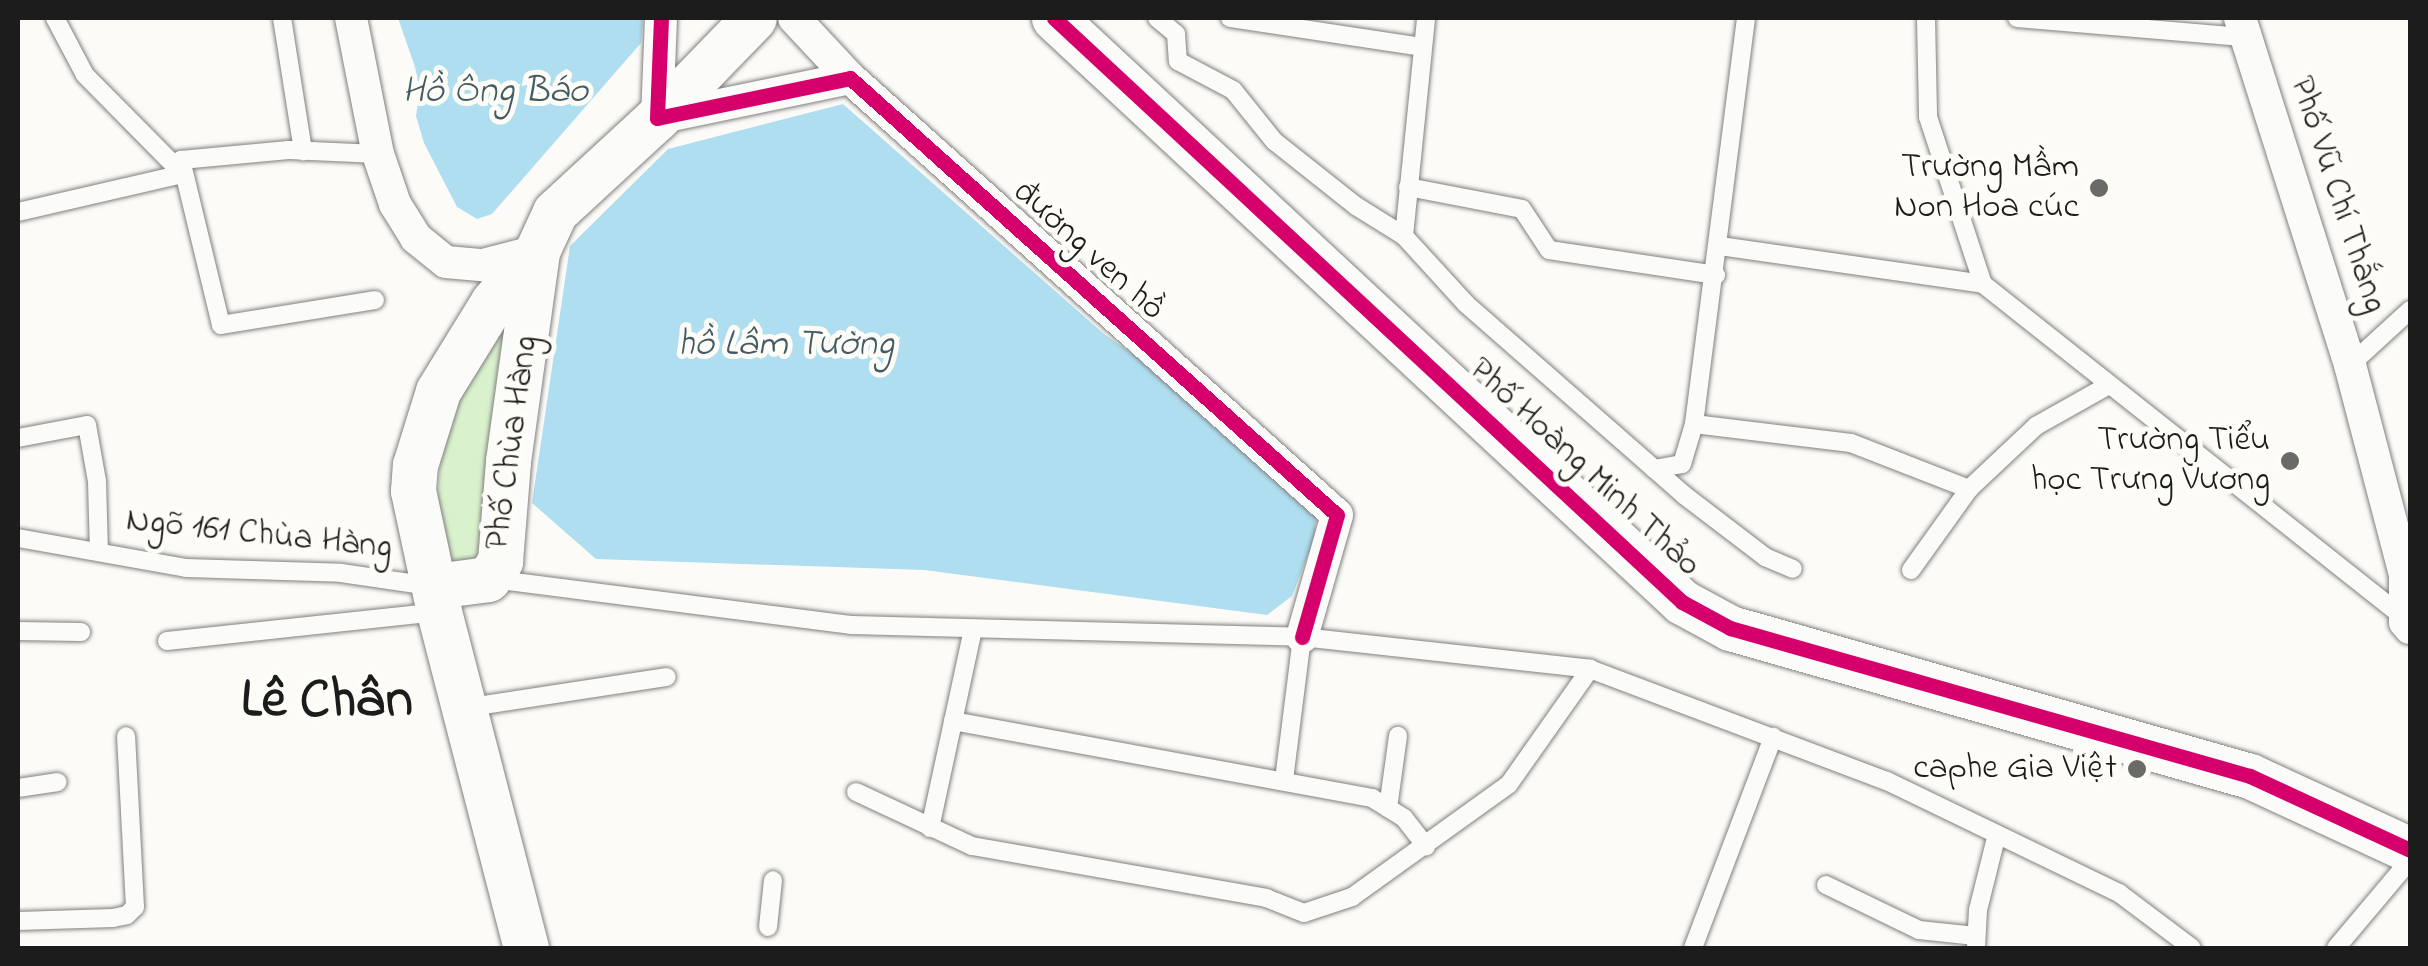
<!DOCTYPE html>
<html>
<head>
<meta charset="utf-8">
<style>
  body { margin:0 }
  #map { position:relative; width:2428px; height:966px; overflow:hidden; background:#fcfbf8; font-family:"Indie Flower",sans-serif }
  div>[style] { position:absolute }
  .green>* { inset:0; background:#d9f2cd }
  .water>* { inset:0; background:#aedef0 }
  .roads { filter:drop-shadow(0 0 2px #81807f) drop-shadow(0 0 2px #81807f) }
  .lane>* { height:18px; margin:-9px; padding:0 9px; transform-origin:9px; border-radius:9px; background:#fbfbf9 }
  .street>* { height:32px; margin:-16px; padding:0 16px; transform-origin:16px; border-radius:16px; background:#fbfbf9 }
  .secondary>* { height:45px; margin:-22.5px; padding:0 22.5px; transform-origin:22.5px; border-radius:22.5px; background:#fbfbf9 }
  .cycleway>* { height:15px; margin:-7.5px; padding:0 7.5px; transform-origin:7.5px; border-radius:7.5px; background:#d6006c }
  .dots>* { width:28px; height:28px; translate:-50% -50%; box-sizing:border-box; border:5px solid #fdfcf7; border-radius:50% }
  span { translate:-50% -50%; white-space:nowrap; text-align:center; line-height:1.15; -webkit-text-stroke:10px #fdfcf7; paint-order:stroke }
  .poi-label { font-size:35px; color:#1c1c1c }
  .right { translate:-100% -50%; text-align:right }
  .street-label { font-size:35px; color:#1c1c1c }
  .water-label { font-size:38px; color:#435b65; font-style:italic }
  .town-label { font-size:55px; color:#1c1c1c; font-weight:700 }
  .frame { position:absolute; inset:0; border:20px solid #1c1c1c; pointer-events:none }
</style>
</head>
<body>
<div id="map">
  <div class="green">
    <i style="clip-path:polygon(509px 310px,490px 542px,471px 563px,448px 562px,436px 537px,443px 416px)"></i>
  </div>
  <div class="water">
    <i style="clip-path:polygon(398px 18px,643px 18px,641px 43px,492px 214px,477px 219px,457px 207px,424px 143px,416px 116px,420px 91px,415px 67px)"></i>
    <i style="clip-path:polygon(843px 104px,1104px 334px,1218px 414px,1316px 506px,1315px 537px,1292px 596px,1267px 615px,924px 570px,596px 559px,532px 503px,570px 246px,668px 149px)"></i>
  </div>
  <div class="roads">
    <div class="lane">
      <i style="left:55px;top:18px;width:64px;rotate:62.2deg"></i>
      <i style="left:85px;top:75px;width:139px;rotate:45.3deg"></i>
      <i style="left:282px;top:18px;width:135px;rotate:81deg"></i>
      <i style="left:1157px;top:18px;width:25px;rotate:40deg"></i>
      <i style="left:1176px;top:34px;width:27px;rotate:86deg"></i>
      <i style="left:1178px;top:61px;width:62px;rotate:27.8deg"></i>
      <i style="left:1233px;top:90px;width:65px;rotate:51.2deg"></i>
      <i style="left:1274px;top:141px;width:105px;rotate:38.4deg"></i>
      <i style="left:1356px;top:206px;width:57px;rotate:32deg"></i>
      <i style="left:1404px;top:236px;width:92px;rotate:47.6deg"></i>
      <i style="left:1466px;top:304px;width:290px;rotate:41.2deg"></i>
      <i style="left:1684px;top:495px;width:102px;rotate:37.4deg"></i>
      <i style="left:1765px;top:557px;width:30px;rotate:23deg"></i>
      <i style="left:1230px;top:18px;width:193px;rotate:8.6deg"></i>
      <i style="left:1926px;top:18px;width:99px;rotate:88.8deg"></i>
      <i style="left:1928px;top:117px;width:176px;rotate:71.8deg"></i>
      <i style="left:1983px;top:284px;width:541px;rotate:38.4deg"></i>
      <i style="left:2017px;top:18px;width:229px;rotate:4.8deg"></i>
      <i style="left:1408px;top:187px;width:116px;rotate:10.9deg"></i>
      <i style="left:1522px;top:209px;width:49px;rotate:56.6deg"></i>
      <i style="left:1549px;top:250px;width:169px;rotate:8.5deg"></i>
      <i style="left:18px;top:212px;width:169px;rotate:-13deg"></i>
      <i style="left:1404px;top:236px;width:219px;rotate:-84.2deg"></i>
      <i style="left:1720px;top:246px;width:266px;rotate:8.2deg"></i>
      <i style="left:375px;top:300px;width:156px;rotate:170.8deg"></i>
      <i style="left:221px;top:325px;width:170px;rotate:-103.6deg"></i>
      <i style="left:181px;top:160px;width:108px;rotate:-5.3deg"></i>
      <i style="left:289px;top:150px;width:89px;rotate:2.6deg"></i>
      <i style="left:2350px;top:365px;width:81px;rotate:-42.5deg"></i>
      <i style="left:1694px;top:424px;width:158px;rotate:6.9deg"></i>
      <i style="left:1851px;top:443px;width:127px;rotate:21.3deg"></i>
      <i style="left:18px;top:438px;width:70px;rotate:-10.7deg"></i>
      <i style="left:87px;top:425px;width:57px;rotate:79.9deg"></i>
      <i style="left:97px;top:481px;width:71px;rotate:88.4deg"></i>
      <i style="left:1654px;top:469px;width:28px;rotate:-10deg"></i>
      <i style="left:1682px;top:464px;width:42px;rotate:-73.3deg"></i>
      <i style="left:1694px;top:424px;width:409px;rotate:-82.7deg"></i>
      <i style="left:18px;top:538px;width:171px;rotate:10.1deg"></i>
      <i style="left:186px;top:568px;width:155px;rotate:1.8deg"></i>
      <i style="left:341px;top:573px;width:90px;rotate:8.3deg"></i>
      <i style="left:1911px;top:570px;width:100px;rotate:-54.4deg"></i>
      <i style="left:1969px;top:489px;width:92px;rotate:-43.2deg"></i>
      <i style="left:2036px;top:426px;width:81px;rotate:-29.4deg"></i>
      <i style="left:492px;top:579px;width:362px;rotate:7.3deg"></i>
      <i style="left:851px;top:625px;width:451px;rotate:1.5deg"></i>
      <i style="left:1302px;top:637px;width:290px;rotate:6.3deg"></i>
      <i style="left:1590px;top:669px;width:317px;rotate:20.7deg"></i>
      <i style="left:1887px;top:781px;width:258px;rotate:25.8deg"></i>
      <i style="left:2119px;top:893px;width:91px;rotate:37deg"></i>
      <i style="left:18px;top:631px;width:63px;rotate:0.9deg"></i>
      <i style="left:167px;top:641px;width:274px;rotate:-6.1deg"></i>
      <i style="left:464px;top:708px;width:205px;rotate:-8.7deg"></i>
      <i style="left:953px;top:721px;width:426px;rotate:10.4deg"></i>
      <i style="left:1372px;top:798px;width:38px;rotate:32deg"></i>
      <i style="left:1404px;top:818px;width:36px;rotate:52deg"></i>
      <i style="left:1284px;top:780px;width:144px;rotate:-82.8deg"></i>
      <i style="left:18px;top:788px;width:40px;rotate:-8.5deg"></i>
      <i style="left:856px;top:792px;width:128px;rotate:25deg"></i>
      <i style="left:972px;top:846px;width:299px;rotate:10deg"></i>
      <i style="left:1266px;top:898px;width:41px;rotate:21.5deg"></i>
      <i style="left:1304px;top:913px;width:51px;rotate:-18.4deg"></i>
      <i style="left:1352px;top:897px;width:193px;rotate:-35.7deg"></i>
      <i style="left:1509px;top:784px;width:141px;rotate:-54.8deg"></i>
      <i style="left:1388px;top:808px;width:73px;rotate:-82.1deg"></i>
      <i style="left:930px;top:828px;width:204px;rotate:-77.8deg"></i>
      <i style="left:1826px;top:885px;width:103px;rotate:25.8deg"></i>
      <i style="left:1919px;top:930px;width:57px;rotate:6deg"></i>
      <i style="left:18px;top:921px;width:95px;rotate:-1.8deg"></i>
      <i style="left:113px;top:918px;width:14px;rotate:-12deg"></i>
      <i style="left:127px;top:915px;width:11px;rotate:-45deg"></i>
      <i style="left:135px;top:907px;width:171px;rotate:-93deg"></i>
      <i style="left:768px;top:927px;width:47px;rotate:-83.9deg"></i>
      <i style="left:1693px;top:948px;width:226px;rotate:-69.2deg"></i>
      <i style="left:1976px;top:948px;width:38px;rotate:-87deg"></i>
      <i style="left:1978px;top:910px;width:78px;rotate:-76deg"></i>
      <i style="left:2336px;top:948px;width:115px;rotate:-49.9deg"></i>
    </div>
    <div class="street">
      <i style="left:351px;top:18px;width:139px;rotate:78.8deg"></i>
      <i style="left:378px;top:154px;width:53px;rotate:71.2deg"></i>
      <i style="left:395px;top:204px;width:40px;rotate:58deg"></i>
      <i style="left:416px;top:238px;width:38px;rotate:39deg"></i>
      <i style="left:446px;top:262px;width:37px;rotate:5deg"></i>
      <i style="left:483px;top:265px;width:56px;rotate:-14.5deg"></i>
      <i style="left:661px;top:18px;width:100px;rotate:92.3deg"></i>
      <i style="left:657px;top:118px;width:197px;rotate:-11.7deg"></i>
      <i style="left:850px;top:78px;width:654px;rotate:41.9deg"></i>
      <i style="left:1337px;top:515px;width:127px;rotate:106deg"></i>
      <i style="left:794px;top:18px;width:82px;rotate:47deg"></i>
      <i style="left:2240px;top:18px;width:364px;rotate:72.4deg"></i>
      <i style="left:2350px;top:365px;width:217px;rotate:75.3deg"></i>
      <i style="left:2405px;top:575px;width:47px;rotate:90deg"></i>
      <i style="left:2405px;top:622px;width:8px;rotate:50deg"></i>
    </div>
    <div class="secondary">
      <i style="left:1054px;top:18px;width:858px;rotate:42.92deg"></i>
      <i style="left:1682px;top:602px;width:55px;rotate:28.4deg"></i>
      <i style="left:1730px;top:628px;width:541px;rotate:15.89deg"></i>
      <i style="left:2250px;top:776px;width:176px;rotate:24.8deg"></i>
      <i style="left:435px;top:586px;width:53px;rotate:-7.5deg"></i>
      <i style="left:488px;top:579px;width:22px;rotate:-56deg"></i>
      <i style="left:500px;top:561px;width:100px;rotate:-85.4deg"></i>
      <i style="left:508px;top:461px;width:212px;rotate:-82.1deg"></i>
      <i style="left:537px;top:251px;width:43px;rotate:-65.2deg"></i>
      <i style="left:555px;top:212px;width:139px;rotate:-42.7deg"></i>
      <i style="left:657px;top:118px;width:139px;rotate:-45.9deg"></i>
      <i style="left:526px;top:948px;width:347px;rotate:-104.5deg"></i>
      <i style="left:439px;top:612px;width:124px;rotate:-102.1deg"></i>
      <i style="left:413px;top:491px;width:26px;rotate:-86deg"></i>
      <i style="left:415px;top:465px;width:77px;rotate:-72.7deg"></i>
      <i style="left:438px;top:391px;width:105px;rotate:-58.3deg"></i>
      <i style="left:493px;top:302px;width:67px;rotate:-49.2deg"></i>
    </div>
  </div>
  <div class="cycleway">
    <i style="left:661px;top:18px;width:100px;rotate:92.3deg"></i>
    <i style="left:657px;top:118px;width:197px;rotate:-11.7deg"></i>
    <i style="left:850px;top:78px;width:654px;rotate:41.9deg"></i>
    <i style="left:1337px;top:515px;width:127px;rotate:106deg"></i>
    <i style="left:1054px;top:18px;width:858px;rotate:42.92deg"></i>
    <i style="left:1682px;top:602px;width:55px;rotate:28.4deg"></i>
    <i style="left:1730px;top:628px;width:541px;rotate:15.89deg"></i>
    <i style="left:2250px;top:776px;width:176px;rotate:24.8deg"></i>
  </div>
  <div class="dots">
    <i style="left:2099px;top:188px;background:#6a6a69"></i>
    <i style="left:2290px;top:461px;background:#6a6a69"></i>
    <i style="left:2137px;top:769px;background:#6a6a69"></i>
  </div>
  <div class="poi-label">
    <span class="right" style="left:2079px;top:188px">Trường Mầm<br>Non Hoa cúc</span>
    <span class="right" style="left:2270px;top:461px">Trường Tiểu<br>học Trưng Vương</span>
    <span class="right" style="left:2117px;top:769px">caphe Gia Việt</span>
  </div>
  <div class="street-label">
    <span style="left:2337px;top:195px;rotate:72deg">Phố Vũ Chí Thắng</span>
    <span style="left:1088px;top:251px;rotate:42deg">đường ven hồ</span>
    <span style="left:513px;top:443px;rotate:-82deg">Phố Chùa Hàng</span>
    <span style="left:1584px;top:468px;rotate:43deg">Phố Hoàng Minh Thảo</span>
    <span style="left:259px;top:535px;rotate:6deg">Ngõ 161 Chùa Hàng</span>
  </div>
  <div class="water-label">
    <span style="left:495px;top:93px">Hồ Ông Báo</span>
    <span style="left:785px;top:346px">hồ Lâm Tường</span>
  </div>
  <div class="town-label">
    <span style="left:327px;top:703px">Lê Chân</span>
  </div>
  <div class="frame"></div>
</div>
</body>
</html>
